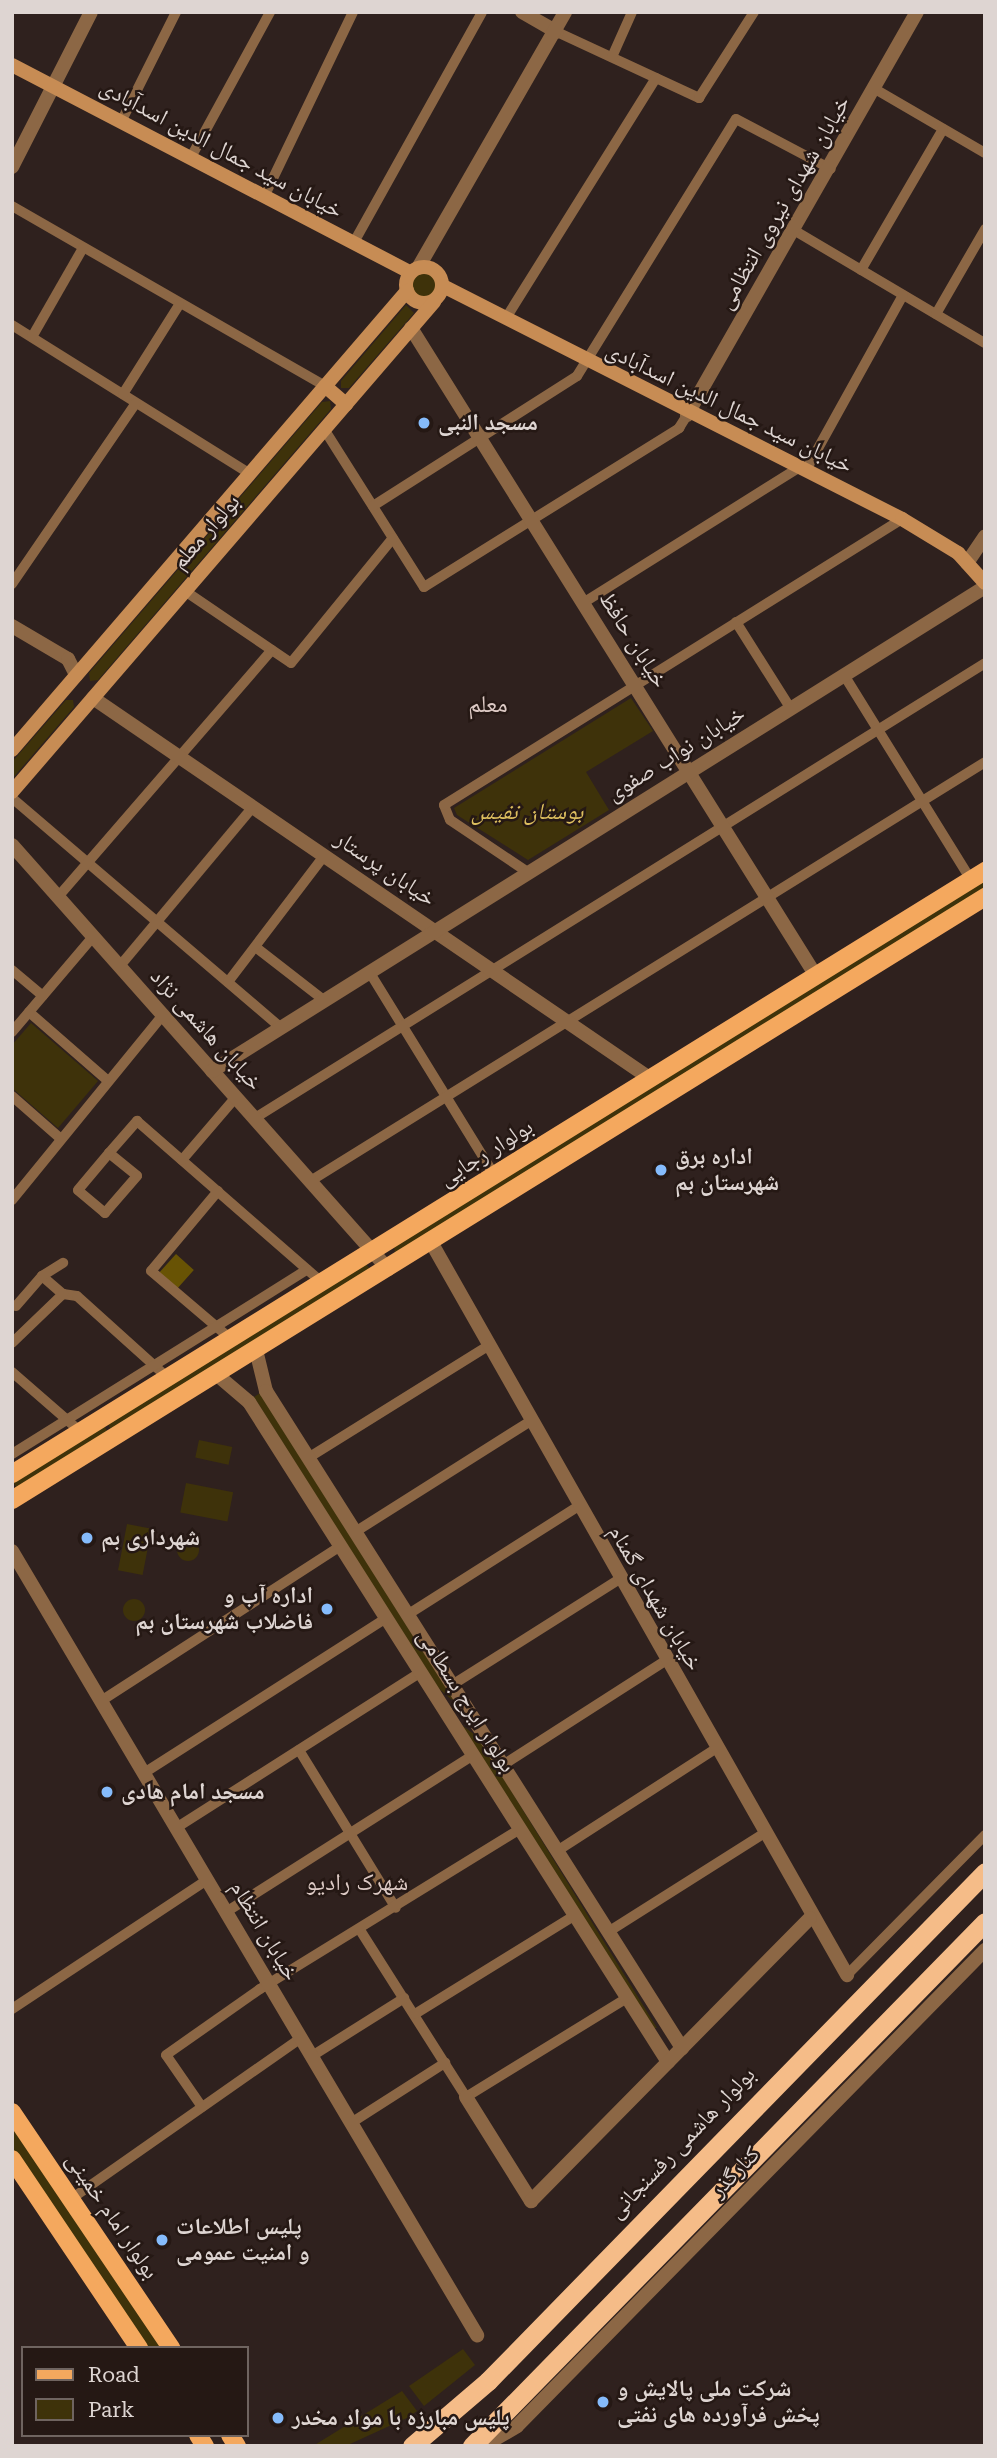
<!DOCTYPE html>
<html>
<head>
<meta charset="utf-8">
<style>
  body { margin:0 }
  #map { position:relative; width:997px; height:2458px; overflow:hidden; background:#2f211e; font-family:"Roboto Serif","Noto Naskh Arabic",serif }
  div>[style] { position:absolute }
  .green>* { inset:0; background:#3e320a; transform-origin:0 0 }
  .round { border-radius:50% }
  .forest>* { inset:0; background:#685304; transform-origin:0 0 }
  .minor>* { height:10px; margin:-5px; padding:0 5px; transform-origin:5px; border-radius:5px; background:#8c6745 }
  .tertiary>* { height:14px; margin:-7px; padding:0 7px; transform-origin:7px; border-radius:7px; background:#8c6745 }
  .secondary>* { height:14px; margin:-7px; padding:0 7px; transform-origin:7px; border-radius:7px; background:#c78c54 }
  .secondary>.ring { margin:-7px; padding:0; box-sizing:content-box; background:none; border:14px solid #c78c54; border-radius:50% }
  .primary>* { height:18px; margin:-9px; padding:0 9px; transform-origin:9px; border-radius:9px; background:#f4a85e }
  .trunk>* { height:19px; margin:-9.5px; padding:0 9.5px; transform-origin:9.5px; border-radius:9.5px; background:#f5bc88 }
  .dots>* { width:19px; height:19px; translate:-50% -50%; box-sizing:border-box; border:4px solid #251814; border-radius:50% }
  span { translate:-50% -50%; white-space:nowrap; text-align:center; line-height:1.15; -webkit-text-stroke:5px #251814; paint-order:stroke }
  .street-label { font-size:23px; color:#ded5d2 }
  .poi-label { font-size:23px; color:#ded5d2; font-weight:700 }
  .left { translate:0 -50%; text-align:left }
  .right { translate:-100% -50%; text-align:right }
  .park-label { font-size:23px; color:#ddbe5f; font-style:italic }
  .neighbourhood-label { font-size:24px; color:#dcc9c4 }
  .frame { position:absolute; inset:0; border:14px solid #ded5d2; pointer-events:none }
  .legend { position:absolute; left:21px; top:2346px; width:228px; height:91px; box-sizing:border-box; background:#251814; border:2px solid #6f6460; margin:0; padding:9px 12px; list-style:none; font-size:21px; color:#ded5d2 }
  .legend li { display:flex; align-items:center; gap:14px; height:35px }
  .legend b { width:35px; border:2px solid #6f6460 }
</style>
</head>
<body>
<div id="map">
  <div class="green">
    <i class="round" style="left:412px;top:273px;width:24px;height:24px"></i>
    <i style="clip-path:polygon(406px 305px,414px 313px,349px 388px,341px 388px,341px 381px)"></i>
    <i style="clip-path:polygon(330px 401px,331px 409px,98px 680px,90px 681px,89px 673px,322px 402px)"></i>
    <i style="clip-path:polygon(631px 698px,653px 731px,586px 772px,609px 810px,528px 860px,457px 815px,454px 808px)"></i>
    <i style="clip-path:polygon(66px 700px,73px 700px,74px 707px,12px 779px,12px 762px)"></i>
    <i style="clip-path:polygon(985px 878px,985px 891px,395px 1253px,394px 1246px)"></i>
    <i style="clip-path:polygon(31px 1023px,98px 1081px,58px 1128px,12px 1088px,12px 1045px)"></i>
    <i style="clip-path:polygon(366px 1264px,370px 1269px,112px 1432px,107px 1422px)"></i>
    <i style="clip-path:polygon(260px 1393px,453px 1699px,452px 1700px,436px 1686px,254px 1397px)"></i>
    <i style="left:103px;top:1424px;width:12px;height:107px;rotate:59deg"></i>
    <i style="left:199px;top:1440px;width:34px;height:18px;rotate:12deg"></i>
    <i style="left:186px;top:1483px;width:48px;height:30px;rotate:11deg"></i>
    <i style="left:127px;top:1524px;width:25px;height:47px;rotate:11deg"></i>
    <i class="round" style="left:177px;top:1539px;width:22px;height:22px"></i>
    <i class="round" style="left:123px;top:1599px;width:22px;height:22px"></i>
    <i style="clip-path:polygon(460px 1724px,478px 1737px,657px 2028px,653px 2028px)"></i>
    <i style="left:12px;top:2127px;width:267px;height:17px;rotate:56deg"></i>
    <i style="clip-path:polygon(463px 2349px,475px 2365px,424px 2406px,409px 2386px)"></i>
    <i style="clip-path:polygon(402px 2391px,417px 2411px,409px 2417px,350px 2444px,313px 2446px)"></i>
  </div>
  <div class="forest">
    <i style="left:176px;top:1254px;width:24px;height:25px;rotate:42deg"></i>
  </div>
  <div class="minor">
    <i style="left:557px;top:32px;width:157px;rotate:24.9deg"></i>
    <i style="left:699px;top:98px;width:102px;rotate:-57.4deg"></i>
    <i style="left:612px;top:57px;width:49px;rotate:-66deg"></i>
    <i style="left:875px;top:89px;width:127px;rotate:30.2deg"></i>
    <i style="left:121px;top:122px;width:123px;rotate:-63.4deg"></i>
    <i style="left:190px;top:159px;width:167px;rotate:-61.4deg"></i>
    <i style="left:264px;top:197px;width:205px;rotate:-64.3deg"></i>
    <i style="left:12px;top:206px;width:361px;rotate:29.9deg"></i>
    <i style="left:797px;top:232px;width:218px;rotate:30.6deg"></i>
    <i style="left:353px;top:244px;width:265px;rotate:-60.9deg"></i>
    <i style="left:861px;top:270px;width:163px;rotate:-59.8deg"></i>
    <i style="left:936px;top:314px;width:98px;rotate:-60deg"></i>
    <i style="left:506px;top:318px;width:283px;rotate:-58deg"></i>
    <i style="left:12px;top:325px;width:281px;rotate:32deg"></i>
    <i style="left:32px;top:337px;width:103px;rotate:-60.2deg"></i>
    <i style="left:123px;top:394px;width:105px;rotate:-57.8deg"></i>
    <i style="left:324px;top:429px;width:187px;rotate:57.7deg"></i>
    <i style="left:424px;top:587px;width:301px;rotate:-31.9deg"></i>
    <i style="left:679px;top:428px;width:15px;rotate:-58deg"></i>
    <i style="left:806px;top:470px;width:200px;rotate:-61deg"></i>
    <i style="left:373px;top:506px;width:242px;rotate:-32.5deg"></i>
    <i style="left:577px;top:376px;width:302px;rotate:-58.3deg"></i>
    <i style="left:736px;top:119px;width:107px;rotate:27.8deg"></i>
    <i style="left:12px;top:584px;width:219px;rotate:-55.6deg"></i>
    <i style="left:185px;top:591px;width:128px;rotate:34.2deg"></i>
    <i style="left:291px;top:663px;width:161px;rotate:-50.8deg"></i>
    <i style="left:583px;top:603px;width:256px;rotate:-32.1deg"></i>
    <i style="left:736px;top:622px;width:103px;rotate:57.7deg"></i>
    <i style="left:844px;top:675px;width:241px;rotate:58.2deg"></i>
    <i style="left:12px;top:798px;width:354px;rotate:40.5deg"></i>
    <i style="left:529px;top:873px;width:95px;rotate:-146.1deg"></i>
    <i style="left:450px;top:820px;width:16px;rotate:-112deg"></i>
    <i style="left:444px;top:805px;width:540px;rotate:-31.98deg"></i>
    <i style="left:57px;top:898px;width:328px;rotate:-49.1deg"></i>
    <i style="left:258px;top:949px;width:85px;rotate:37.8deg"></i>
    <i style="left:119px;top:967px;width:209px;rotate:-50.1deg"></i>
    <i style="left:12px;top:970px;width:40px;rotate:40deg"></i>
    <i style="left:370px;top:973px;width:238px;rotate:58.4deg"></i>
    <i style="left:228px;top:982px;width:158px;rotate:-52.7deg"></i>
    <i style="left:29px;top:1012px;width:105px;rotate:41.1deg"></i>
    <i style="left:12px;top:1032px;width:123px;rotate:-49.6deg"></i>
    <i style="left:12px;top:1096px;width:64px;rotate:41.2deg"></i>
    <i style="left:255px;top:1118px;width:860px;rotate:-31.93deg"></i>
    <i style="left:109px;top:1153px;width:36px;rotate:39deg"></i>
    <i style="left:137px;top:1176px;width:49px;rotate:130.9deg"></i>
    <i style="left:105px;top:1213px;width:35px;rotate:-140deg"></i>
    <i style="left:78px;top:1190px;width:48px;rotate:-50deg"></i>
    <i style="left:109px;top:1153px;width:43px;rotate:-48.8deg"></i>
    <i style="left:137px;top:1121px;width:247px;rotate:41.1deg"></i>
    <i style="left:182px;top:1160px;width:83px;rotate:-49.4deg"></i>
    <i style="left:312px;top:1180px;width:792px;rotate:-31.84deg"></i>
    <i style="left:218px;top:1191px;width:104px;rotate:129.9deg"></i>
    <i style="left:151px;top:1271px;width:105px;rotate:40.4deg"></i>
    <i style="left:12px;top:1200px;width:237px;rotate:-50.8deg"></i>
    <i style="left:42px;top:1276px;width:28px;rotate:41deg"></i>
    <i style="left:63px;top:1294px;width:14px;rotate:8deg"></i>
    <i style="left:77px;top:1296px;width:122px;rotate:42deg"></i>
    <i style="left:16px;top:1306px;width:40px;rotate:-49deg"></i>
    <i style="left:42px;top:1276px;width:25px;rotate:-32deg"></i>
    <i style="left:12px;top:1343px;width:71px;rotate:-43.9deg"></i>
    <i style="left:12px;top:1372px;width:91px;rotate:41deg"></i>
    <i style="left:12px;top:1454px;width:348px;rotate:-32deg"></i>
    <i style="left:308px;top:1458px;width:210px;rotate:-31.9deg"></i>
    <i style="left:355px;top:1532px;width:206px;rotate:-32.3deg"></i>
    <i style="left:407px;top:1615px;width:201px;rotate:-32.4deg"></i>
    <i style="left:452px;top:1685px;width:196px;rotate:-32.3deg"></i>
    <i style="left:101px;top:1701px;width:286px;rotate:-32.9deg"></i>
    <i style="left:299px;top:1750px;width:185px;rotate:58.5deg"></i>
    <i style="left:503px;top:1765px;width:193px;rotate:-32.7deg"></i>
    <i style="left:144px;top:1773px;width:287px;rotate:-32.6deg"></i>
    <i style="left:176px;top:1828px;width:290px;rotate:-32.5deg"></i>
    <i style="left:557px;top:1851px;width:188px;rotate:-32.8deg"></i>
    <i style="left:226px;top:1912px;width:293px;rotate:-32.4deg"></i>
    <i style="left:360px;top:1930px;width:198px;rotate:57.6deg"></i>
    <i style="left:466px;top:2097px;width:189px;rotate:-31.6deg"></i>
    <i style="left:608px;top:1932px;width:183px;rotate:-32.3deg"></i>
    <i style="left:847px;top:1975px;width:197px;rotate:-45.4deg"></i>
    <i style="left:12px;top:2009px;width:234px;rotate:-33.5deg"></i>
    <i style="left:415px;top:2014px;width:188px;rotate:-31.7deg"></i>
    <i style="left:312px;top:2056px;width:109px;rotate:-32.2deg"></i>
    <i style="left:202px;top:2107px;width:63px;rotate:-124.7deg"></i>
    <i style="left:166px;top:2055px;width:115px;rotate:-35.1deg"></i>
    <i style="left:260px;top:1989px;width:305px;rotate:-31.6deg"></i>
    <i style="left:351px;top:2123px;width:112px;rotate:-32.6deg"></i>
    <i style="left:71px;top:2199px;width:281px;rotate:-35deg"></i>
  </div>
  <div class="tertiary">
    <i style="left:522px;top:12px;width:40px;rotate:29.7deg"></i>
    <i style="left:12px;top:167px;width:174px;rotate:-63deg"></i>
    <i style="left:418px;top:268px;width:295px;rotate:-60.1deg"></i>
    <i style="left:411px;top:328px;width:764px;rotate:57.99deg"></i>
    <i style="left:687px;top:415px;width:464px;rotate:-60.3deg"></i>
    <i style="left:967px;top:563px;width:32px;rotate:-56deg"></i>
    <i style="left:12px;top:626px;width:65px;rotate:30.5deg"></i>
    <i style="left:68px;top:659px;width:18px;rotate:63deg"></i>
    <i style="left:93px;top:698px;width:676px;rotate:34.33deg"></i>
    <i style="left:12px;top:845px;width:567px;rotate:48.43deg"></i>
    <i style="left:212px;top:1071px;width:912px;rotate:-32.05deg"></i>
    <i style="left:431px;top:1242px;width:843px;rotate:60.42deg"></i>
    <i style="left:256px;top:1350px;width:42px;rotate:76.3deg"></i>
    <i style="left:266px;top:1391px;width:778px;rotate:57.66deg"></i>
    <i style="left:216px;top:1374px;width:43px;rotate:40.3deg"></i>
    <i style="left:249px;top:1402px;width:782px;rotate:57.59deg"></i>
    <i style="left:12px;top:1551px;width:912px;rotate:59.33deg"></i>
    <i style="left:466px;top:2097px;width:123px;rotate:58deg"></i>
    <i style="left:531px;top:2201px;width:397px;rotate:-45.4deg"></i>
    <i style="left:483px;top:2446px;width:39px;rotate:-30deg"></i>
    <i style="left:517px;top:2426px;width:668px;rotate:-45.49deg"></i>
  </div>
  <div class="secondary">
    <i style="left:12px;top:65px;width:448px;rotate:27.5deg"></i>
    <i class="ring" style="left:406px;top:267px;width:22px;height:22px"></i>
    <i style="left:443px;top:286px;width:515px;rotate:26.91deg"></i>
    <i style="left:902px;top:519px;width:66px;rotate:31.3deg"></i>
    <i style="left:958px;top:553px;width:40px;rotate:48deg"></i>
    <i style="left:325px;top:386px;width:28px;rotate:41deg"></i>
    <i style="left:12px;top:750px;width:606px;rotate:-49.29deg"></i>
    <i style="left:12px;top:792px;width:647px;rotate:-49.26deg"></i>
  </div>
  <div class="primary">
    <i style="left:12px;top:1474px;width:1145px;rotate:-31.79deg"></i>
    <i style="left:12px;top:1500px;width:1145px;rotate:-31.79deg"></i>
    <i style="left:12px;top:2112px;width:285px;rotate:56deg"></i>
    <i style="left:12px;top:2159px;width:228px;rotate:56.1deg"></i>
    <i style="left:198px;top:2435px;width:13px;rotate:58deg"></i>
    <i style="left:230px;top:2435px;width:13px;rotate:58deg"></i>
  </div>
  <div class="trunk">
    <i style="left:412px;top:2446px;width:100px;rotate:-40.5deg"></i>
    <i style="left:488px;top:2381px;width:711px;rotate:-45.68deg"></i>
    <i style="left:472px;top:2446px;width:733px;rotate:-45.61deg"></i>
  </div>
  <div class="dots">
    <i style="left:424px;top:423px;background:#85bbfb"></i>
    <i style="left:661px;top:1170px;background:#85bbfb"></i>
    <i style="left:87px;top:1538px;background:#85bbfb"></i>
    <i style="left:327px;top:1609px;background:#85bbfb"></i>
    <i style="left:107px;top:1792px;background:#85bbfb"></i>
    <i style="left:162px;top:2240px;background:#85bbfb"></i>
    <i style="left:603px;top:2402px;background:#85bbfb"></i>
    <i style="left:278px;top:2418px;background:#85bbfb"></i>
  </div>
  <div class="street-label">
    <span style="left:221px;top:149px;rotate:28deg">خیابان سید جمال الدین اسدآبادی</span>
    <span style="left:784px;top:203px;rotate:-60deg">خیابان شهدای نیروی انتظامی</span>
    <span style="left:729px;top:408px;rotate:26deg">خیابان سید جمال الدین اسدآبادی</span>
    <span style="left:206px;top:532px;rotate:-49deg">بولوار معلم</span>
    <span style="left:633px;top:640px;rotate:58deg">خیابان حافظ</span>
    <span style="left:676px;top:754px;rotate:-32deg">خیابان نواب صفوی</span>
    <span style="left:385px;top:869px;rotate:34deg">خیابان پرستار</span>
    <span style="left:206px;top:1030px;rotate:48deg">خیابان هاشمی نژاد</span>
    <span style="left:486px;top:1153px;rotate:-32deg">بولوار رجایی</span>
    <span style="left:655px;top:1598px;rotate:60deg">خیابان شهدای گمنام</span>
    <span style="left:466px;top:1701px;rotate:58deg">بولوار ایرج بسطامی</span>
    <span style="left:264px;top:1931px;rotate:59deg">خیابان انتظام</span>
    <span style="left:682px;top:2143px;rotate:-46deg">بولوار هاشمی رفسنجانی</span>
    <span style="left:735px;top:2172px;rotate:-46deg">کنارگذر</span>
    <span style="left:112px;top:2216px;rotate:56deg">بولوار امام خمینی</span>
  </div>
  <div class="poi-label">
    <span class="left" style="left:438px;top:423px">مسجد النبی</span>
    <span class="left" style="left:675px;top:1170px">اداره برق<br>شهرستان بم</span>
    <span class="left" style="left:101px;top:1538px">شهرداری بم</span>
    <span class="right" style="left:313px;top:1609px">اداره آب و<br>فاضلاب شهرستان بم</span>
    <span class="left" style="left:121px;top:1792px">مسجد امام هادی</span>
    <span class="left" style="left:176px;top:2240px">پلیس اطلاعات<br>و امنیت عمومی</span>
    <span class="left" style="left:617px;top:2402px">شرکت ملی پالایش و<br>پخش فرآورده های نفتی</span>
    <span class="left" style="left:292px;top:2418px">پلیس مبارزه با مواد مخدر</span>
  </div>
  <div class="park-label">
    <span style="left:527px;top:812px">بوستان نفیس</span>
  </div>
  <div class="neighbourhood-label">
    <span style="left:488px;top:705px">معلم</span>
    <span style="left:357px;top:1883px">شهرک رادیو</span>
  </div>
  <div class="frame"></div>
  <ul class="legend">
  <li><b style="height:9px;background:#f4a85e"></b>Road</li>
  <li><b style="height:19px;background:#3e320a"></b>Park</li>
  </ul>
</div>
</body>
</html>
